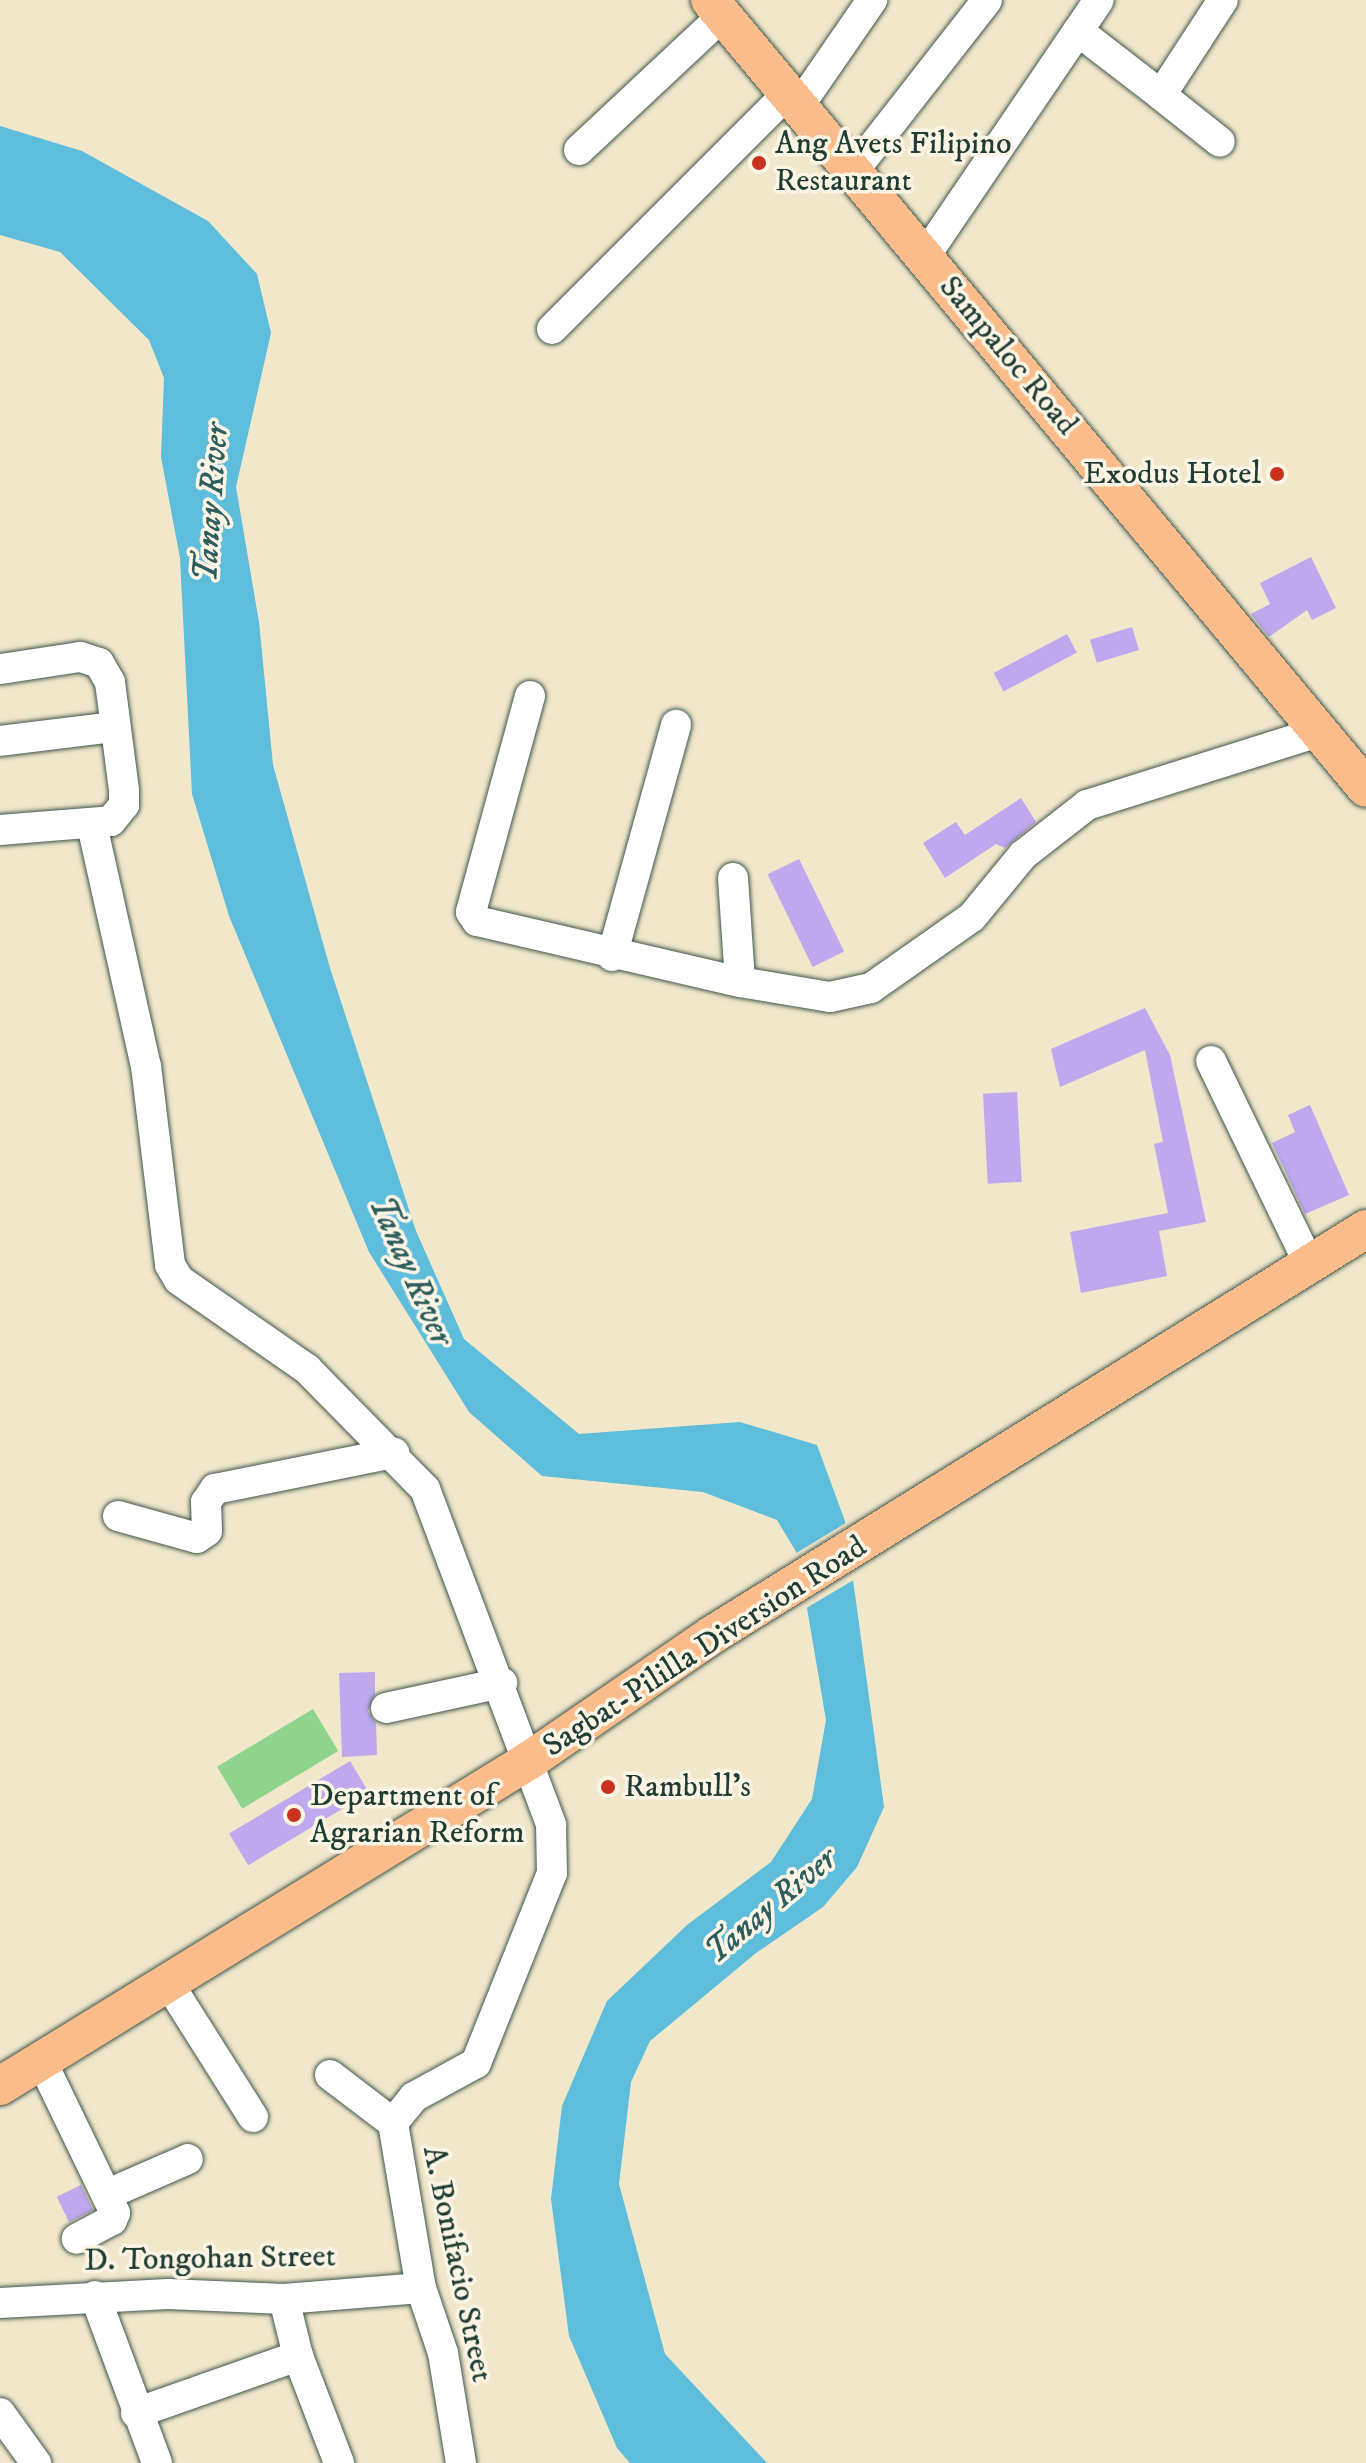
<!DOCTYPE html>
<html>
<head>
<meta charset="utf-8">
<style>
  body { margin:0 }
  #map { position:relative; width:1366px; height:2463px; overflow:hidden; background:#f1e7cb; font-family:"IM FELL DW Pica",serif }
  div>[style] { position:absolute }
  .green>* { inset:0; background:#8fd48d; transform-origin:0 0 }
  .water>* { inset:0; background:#5dbddb }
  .pier>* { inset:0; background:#f1e7cb }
  .building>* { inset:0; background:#bea8ee; transform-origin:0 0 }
  .roads { filter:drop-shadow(0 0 2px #3e564b) drop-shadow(0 0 2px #3e564b) }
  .minor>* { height:30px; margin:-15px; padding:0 15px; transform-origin:15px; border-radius:15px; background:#fff }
  .major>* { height:38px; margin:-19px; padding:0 19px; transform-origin:19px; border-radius:19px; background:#f9bc8a }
  .dots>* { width:22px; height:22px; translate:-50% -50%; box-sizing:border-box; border:4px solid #fcf5e5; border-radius:50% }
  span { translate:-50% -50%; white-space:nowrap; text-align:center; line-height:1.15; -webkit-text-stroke:7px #fcf5e5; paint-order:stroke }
  .poi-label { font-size:32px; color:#1f3d34 }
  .left { translate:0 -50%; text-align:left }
  .right { translate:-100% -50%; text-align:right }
  .street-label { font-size:32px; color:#1f3d34 }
  .water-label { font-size:34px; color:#2e5d5e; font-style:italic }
</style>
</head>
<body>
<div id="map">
  <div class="green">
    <i style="left:313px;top:1709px;width:49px;height:112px;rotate:59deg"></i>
  </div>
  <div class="water">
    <i style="clip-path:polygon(0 126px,82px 151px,208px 221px,257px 274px,271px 333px,236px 487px,259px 622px,273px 765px,330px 968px,416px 1231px,464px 1339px,579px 1434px,740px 1422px,817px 1445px,845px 1521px,884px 1807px,857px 1867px,823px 1907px,756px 1953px,650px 2041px,631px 2082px,619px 2184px,665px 2354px,767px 2463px,630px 2463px,617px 2448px,569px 2336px,551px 2199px,562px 2106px,607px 2001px,687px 1925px,771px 1862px,812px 1799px,826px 1720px,798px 1555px,777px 1520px,703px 1492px,542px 1476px,469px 1412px,369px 1252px,229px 916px,192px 794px,180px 558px,161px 457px,164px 378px,149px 340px,60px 252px,0 235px)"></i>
  </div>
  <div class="pier">
    <i style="clip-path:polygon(849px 1521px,857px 1578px,803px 1610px,793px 1555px)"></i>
  </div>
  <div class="building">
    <i style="clip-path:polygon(1311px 557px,1336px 608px,1312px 620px,1307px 610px,1269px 637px,1251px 614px,1270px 604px,1260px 583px)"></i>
    <i style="left:1132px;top:627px;width:24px;height:44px;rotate:73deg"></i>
    <i style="left:1067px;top:634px;width:21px;height:83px;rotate:62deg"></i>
    <i style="clip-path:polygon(1021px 798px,1036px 822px,1005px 848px,996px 844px,945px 878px,923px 843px,956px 822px,965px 835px)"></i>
    <i style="left:799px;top:859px;width:103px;height:35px;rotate:64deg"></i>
    <i style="clip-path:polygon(1145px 1008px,1170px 1055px,1206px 1222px,1159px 1231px,1167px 1276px,1081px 1293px,1070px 1232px,1168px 1213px,1154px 1144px,1163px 1142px,1145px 1050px,1060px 1087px,1051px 1049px)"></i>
    <i style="left:1017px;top:1092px;width:90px;height:34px;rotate:87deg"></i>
    <i style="clip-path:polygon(1310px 1105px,1349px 1195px,1305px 1214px,1272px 1143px,1295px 1132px,1288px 1115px)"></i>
    <i style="clip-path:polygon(375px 1672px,375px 1694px,368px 1711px,376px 1723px,377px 1755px,342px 1757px,339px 1673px)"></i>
    <i style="left:350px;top:1761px;width:37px;height:141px;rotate:59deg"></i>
    <i style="left:81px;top:2185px;width:28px;height:27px;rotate:64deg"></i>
  </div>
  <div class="roads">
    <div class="minor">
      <i style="left:1078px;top:31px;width:37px;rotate:-56deg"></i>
      <i style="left:1161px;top:95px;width:75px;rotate:38.5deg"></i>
      <i style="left:799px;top:106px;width:129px;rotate:-55.4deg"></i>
      <i style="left:579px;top:150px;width:196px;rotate:-43.1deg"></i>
      <i style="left:852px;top:173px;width:219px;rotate:-52deg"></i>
      <i style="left:925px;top:256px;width:272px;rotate:-55.8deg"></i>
      <i style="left:1078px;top:31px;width:105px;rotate:37.6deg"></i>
      <i style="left:1161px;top:95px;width:113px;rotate:-56.9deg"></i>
      <i style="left:552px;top:329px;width:332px;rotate:-45deg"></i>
      <i style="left:530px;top:696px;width:224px;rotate:105.3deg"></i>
      <i style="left:471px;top:912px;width:11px;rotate:56deg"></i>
      <i style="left:477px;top:921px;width:270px;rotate:13.1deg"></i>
      <i style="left:0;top:741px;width:115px;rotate:-7deg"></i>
      <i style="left:92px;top:825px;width:247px;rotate:77.4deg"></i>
      <i style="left:146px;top:1066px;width:200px;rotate:83.1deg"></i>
      <i style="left:170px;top:1265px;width:17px;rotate:59deg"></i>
      <i style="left:179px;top:1280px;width:156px;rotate:34.8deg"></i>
      <i style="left:307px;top:1369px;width:168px;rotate:45.5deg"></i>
      <i style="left:425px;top:1489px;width:359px;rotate:69.4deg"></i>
      <i style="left:551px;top:1825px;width:48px;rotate:88.8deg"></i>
      <i style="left:552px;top:1873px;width:205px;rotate:111.8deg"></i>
      <i style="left:476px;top:2063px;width:71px;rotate:151.3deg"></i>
      <i style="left:414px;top:2097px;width:33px;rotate:129deg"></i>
      <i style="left:393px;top:2123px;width:167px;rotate:80.4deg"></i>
      <i style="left:421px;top:2288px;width:69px;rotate:71.3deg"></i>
      <i style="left:443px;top:2353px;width:111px;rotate:80.7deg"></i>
      <i style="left:0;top:830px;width:111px;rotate:-4.6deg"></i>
      <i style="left:111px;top:821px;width:21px;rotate:-51deg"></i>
      <i style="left:124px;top:805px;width:15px;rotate:-90deg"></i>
      <i style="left:124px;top:790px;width:109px;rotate:-97.4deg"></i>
      <i style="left:110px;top:682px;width:22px;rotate:-120deg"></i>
      <i style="left:99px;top:663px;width:20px;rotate:-162deg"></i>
      <i style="left:80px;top:657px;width:80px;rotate:171.4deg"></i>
      <i style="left:733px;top:878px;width:104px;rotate:86.1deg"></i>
      <i style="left:740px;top:982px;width:91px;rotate:9.5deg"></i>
      <i style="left:830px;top:997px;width:42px;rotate:-12.4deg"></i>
      <i style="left:871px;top:988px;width:123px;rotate:-35.1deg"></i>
      <i style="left:972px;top:917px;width:80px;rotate:-50.6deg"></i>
      <i style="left:1023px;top:855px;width:81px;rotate:-38deg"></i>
      <i style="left:1087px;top:805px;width:245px;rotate:-17.5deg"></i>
      <i style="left:612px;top:956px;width:240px;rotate:-74.5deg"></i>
      <i style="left:1211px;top:1061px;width:225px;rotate:64.2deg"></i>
      <i style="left:118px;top:1516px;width:82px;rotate:15.6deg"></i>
      <i style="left:197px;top:1538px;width:12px;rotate:-35deg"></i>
      <i style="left:207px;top:1531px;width:29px;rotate:-92deg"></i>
      <i style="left:206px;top:1502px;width:16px;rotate:-55deg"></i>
      <i style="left:215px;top:1489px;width:183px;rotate:-11.4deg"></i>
      <i style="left:386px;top:1708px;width:119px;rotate:-12.2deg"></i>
      <i style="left:167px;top:1981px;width:161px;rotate:57.7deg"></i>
      <i style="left:41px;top:2060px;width:170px;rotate:64.2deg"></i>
      <i style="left:115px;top:2213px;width:8px;rotate:113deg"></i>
      <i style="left:112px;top:2220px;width:40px;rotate:152deg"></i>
      <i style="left:330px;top:2075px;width:79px;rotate:37.3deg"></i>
      <i style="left:108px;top:2194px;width:87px;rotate:-23.6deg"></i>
      <i style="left:95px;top:2296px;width:178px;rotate:69.6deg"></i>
      <i style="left:284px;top:2299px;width:59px;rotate:76.2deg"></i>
      <i style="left:298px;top:2356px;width:115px;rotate:69deg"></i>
      <i style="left:0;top:2303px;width:168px;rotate:-3.1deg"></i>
      <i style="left:168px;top:2294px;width:116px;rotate:2.5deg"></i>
      <i style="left:284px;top:2299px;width:137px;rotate:-4.6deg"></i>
      <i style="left:0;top:2413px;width:62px;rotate:54.2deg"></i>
      <i style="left:136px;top:2413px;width:172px;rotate:-19.4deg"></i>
    </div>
    <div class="major">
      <i style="left:710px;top:0;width:1025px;rotate:50.22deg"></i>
      <i style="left:0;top:2086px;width:622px;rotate:-31.6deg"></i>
      <i style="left:530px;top:1760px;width:221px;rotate:-34.5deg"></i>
      <i style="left:712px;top:1635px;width:770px;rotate:-31.83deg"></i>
    </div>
  </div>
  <div class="dots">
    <i style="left:759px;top:163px;background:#c8321e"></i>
    <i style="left:1277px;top:474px;background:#c8321e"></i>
    <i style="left:608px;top:1787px;background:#c8321e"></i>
    <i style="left:294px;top:1815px;background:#c8321e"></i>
  </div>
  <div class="poi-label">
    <span class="left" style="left:775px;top:163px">Ang Avets Filipino<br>Restaurant</span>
    <span class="right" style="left:1261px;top:474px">Exodus Hotel</span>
    <span class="left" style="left:624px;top:1787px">Rambull's</span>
    <span class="left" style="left:310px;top:1815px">Department of<br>Agrarian Reform</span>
  </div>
  <div class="street-label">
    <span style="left:1008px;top:356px;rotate:50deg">Sampaloc Road</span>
    <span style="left:705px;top:1647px;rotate:-33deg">Sagbat-Pililla Diversion Road</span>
    <span style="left:210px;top:2259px;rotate:-1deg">D. Tongohan Street</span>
    <span style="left:457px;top:2264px;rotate:78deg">A. Bonifacio Street</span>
  </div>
  <div class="water-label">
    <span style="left:212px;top:503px;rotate:-86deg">Tanay River</span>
    <span style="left:410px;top:1271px;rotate:66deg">Tanay River</span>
    <span style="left:771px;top:1906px;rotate:-40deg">Tanay River</span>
  </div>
</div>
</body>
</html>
